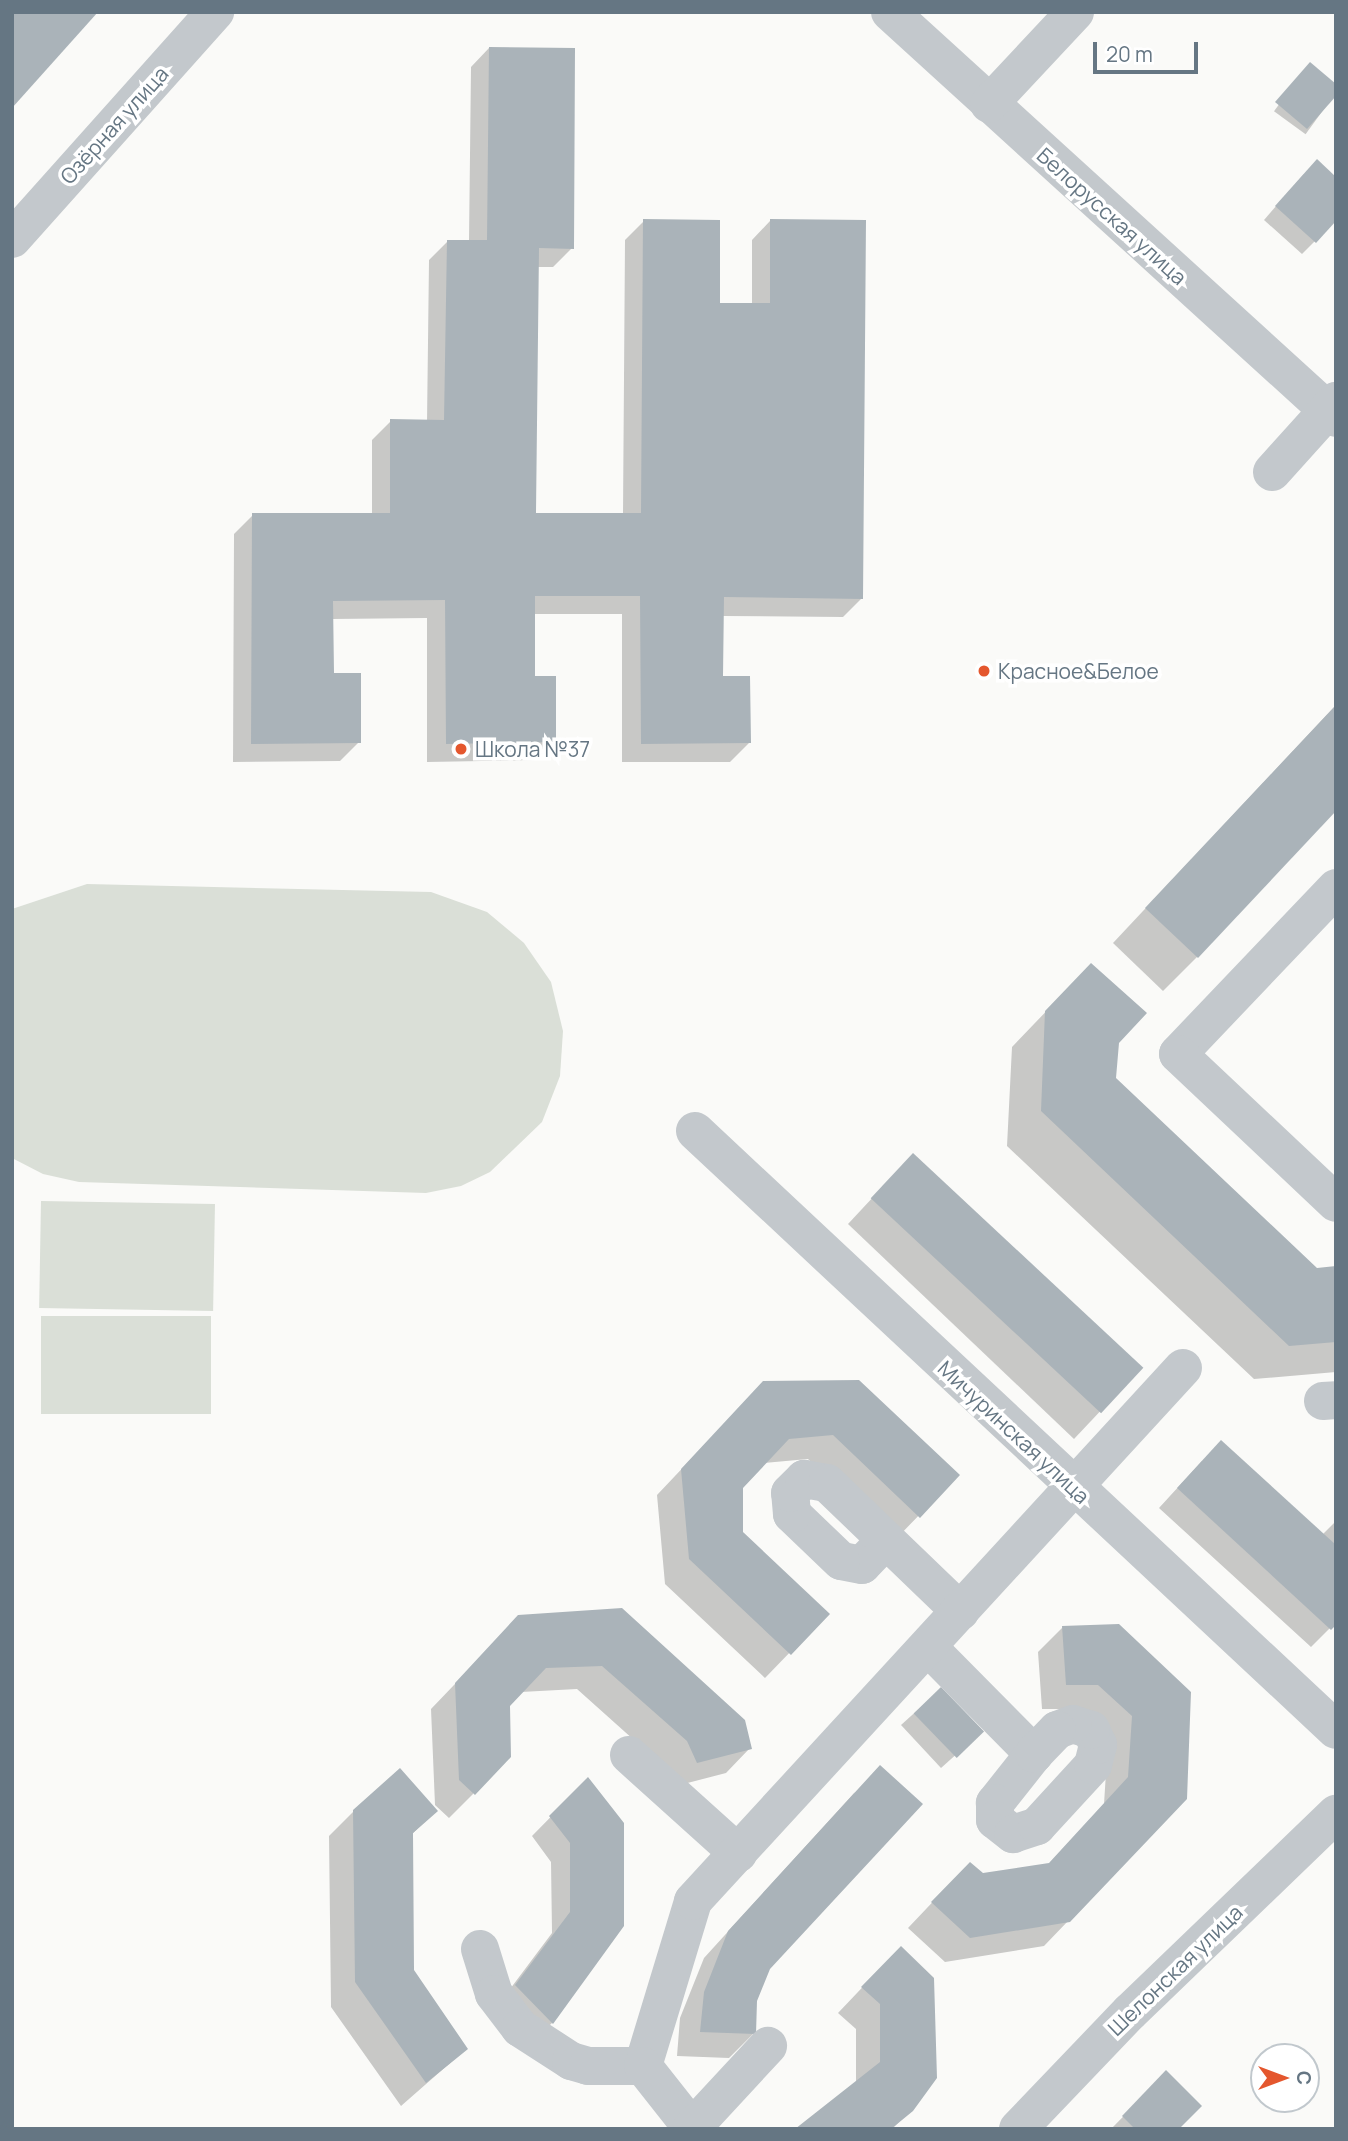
<!DOCTYPE html>
<html>
<head>
<meta charset="utf-8">
<style>
  body { margin:0 }
  #map { position:relative; width:1348px; height:2141px; overflow:hidden; background:#fafaf8; font-family:Manrope,sans-serif }
  div>[style] { position:absolute }
  .green>* { inset:0; background:#dadfd7; transform-origin:0 0 }
  .shadow>* { inset:0; background:#0003; transform-origin:0 0 }
  .building>* { inset:0; background:#aab3b9; transform-origin:0 0 }
  .minor>* { height:38px; margin:-19px; padding:0 19px; transform-origin:19px; border-radius:19px; background:#c3c8cc }
  .dots>* { width:19px; height:19px; translate:-50% -50%; box-sizing:border-box; border:4px solid #fff; border-radius:50% }
  span { translate:-50% -50%; white-space:nowrap; text-align:center; line-height:1.15; -webkit-text-stroke:7px #fff; paint-order:stroke }
  .street-label { font-size:21px; color:#657683 }
  .poi-label { font-size:21px; color:#657683 }
  .left { translate:0 -50%; text-align:left }
  .frame { position:absolute; inset:0; border:14px solid #657683; pointer-events:none }
  .north { position:absolute; left:1250px; top:2043px; width:70px; height:70px; box-sizing:border-box; background:#fff; border:2px solid #c1c8cd; border-radius:50%; rotate:90deg; font-size:19px; font-weight:700; line-height:28px; text-align:center; color:#657683 }
  .north::after { content:''; display:block; margin:auto; width:24px; height:32px; background:#e4572e; clip-path:polygon(50% 0,100% 100%,50% 72%,0 100%) }
  .scale { position:absolute; left:1093px; top:42px; width:105px; height:32px; box-sizing:border-box; border:4px solid #657683; border-top:0; padding-left:9px; font-size:21px; line-height:24px; white-space:nowrap; color:#657683; -webkit-text-stroke:5px #fff; paint-order:stroke }
</style>
</head>
<body>
<div id="map">
  <div class="green">
    <i style="clip-path:polygon(87px 884px,431px 892px,487px 912px,524px 943px,551px 982px,563px 1031px,560px 1076px,542px 1122px,490px 1172px,461px 1186px,426px 1193px,79px 1182px,43px 1174px,12px 1158px,12px 909px)"></i>
    <i style="left:41px;top:1201px;width:174px;height:107px;rotate:1deg"></i>
    <i style="left:41px;top:1316px;width:170px;height:98px"></i>
  </div>
  <div class="shadow">
    <i style="clip-path:polygon(489px 48px,572px 248px,553px 267px,537px 267px,534px 514px,623px 514px,625px 240px,644px 221px,718px 305px,752px 305px,752px 240px,770px 221px,862px 598px,843px 617px,722px 616px,721px 678px,749px 743px,730px 762px,622px 762px,622px 614px,533px 614px,533px 678px,554px 741px,536px 760px,427px 762px,427px 618px,332px 619px,332px 675px,359px 742px,340px 761px,233px 762px,234px 534px,253px 515px,372px 515px,372px 440px,391px 421px,427px 422px,429px 260px,448px 241px,469px 241px,471px 67px)"></i>
    <i style="left:1304px;top:70px;width:39px;height:51px;rotate:36deg"></i>
    <i style="clip-path:polygon(1304px 174px,1315px 241px,1302px 254px,1264px 220px)"></i>
    <i style="clip-path:polygon(1336px 705px,1197px 957px,1163px 991px,1113px 943px)"></i>
    <i style="clip-path:polygon(1057px 1000px,1117px 1043px,1114px 1079px,1316px 1270px,1336px 1268px,1336px 1372px,1254px 1379px,1007px 1146px,1012px 1047px)"></i>
    <i style="clip-path:polygon(889px 1180px,1140px 1369px,1074px 1439px,848px 1224px)"></i>
    <i style="clip-path:polygon(763px 1383px,958px 1475px,894px 1541px,808px 1459px,764px 1463px,741px 1488px,742px 1533px,827px 1614px,765px 1678px,665px 1584px,657px 1495px)"></i>
    <i style="clip-path:polygon(1202px 1461px,1322px 1535px,1336px 1521px,1336px 1622px,1311px 1647px,1159px 1508px)"></i>
    <i style="clip-path:polygon(519px 1617px,750px 1748px,726px 1773px,672px 1787px,663px 1766px,577px 1689px,521px 1692px,508px 1706px,473px 1794px,449px 1818px,435px 1805px,431px 1709px)"></i>
    <i style="clip-path:polygon(1063px 1627px,1189px 1693px,1069px 1920px,1044px 1946px,945px 1962px,908px 1928px,945px 1889px,983px 1875px,1048px 1865px,1104px 1804px,1108px 1741px,1073px 1709px,1042px 1709px,1038px 1652px)"></i>
    <i style="clip-path:polygon(941px 1689px,969px 1743px,941px 1768px,901px 1725px)"></i>
    <i style="clip-path:polygon(588px 1779px,622px 1824px,552px 2023px,533px 2041px,498px 2005px,552px 1933px,551px 1862px,532px 1836px)"></i>
    <i style="clip-path:polygon(855px 1792px,769px 1969px,756px 2000px,754px 2033px,729px 2058px,677px 2056px,680px 2018px,704px 1958px)"></i>
    <i style="clip-path:polygon(354px 1811px,436px 1811px,411px 1835px,412px 1971px,466px 2049px,401px 2106px,331px 2007px,329px 1836px)"></i>
    <i style="clip-path:polygon(876px 1973px,911px 2110px,892px 2129px,799px 2129px,856px 2084px,856px 2029px,838px 2013px)"></i>
    <i style="clip-path:polygon(1166px 2073px,1176px 2129px,1111px 2129px)"></i>
  </div>
  <div class="building">
    <i style="clip-path:polygon(12px 12px,98px 12px,12px 108px)"></i>
    <i style="clip-path:polygon(489px 47px,575px 48px,574px 249px,539px 248px,536px 513px,641px 513px,643px 219px,720px 220px,720px 303px,770px 303px,770px 219px,866px 220px,863px 599px,724px 597px,723px 676px,750px 676px,751px 743px,641px 744px,640px 596px,535px 596px,535px 676px,556px 676px,556px 742px,446px 744px,445px 600px,333px 601px,334px 673px,361px 673px,361px 743px,251px 744px,252px 513px,390px 513px,390px 419px,444px 420px,447px 240px,487px 240px)"></i>
    <i style="clip-path:polygon(1310px 62px,1336px 84px,1336px 96px,1307px 129px,1275px 102px)"></i>
    <i style="clip-path:polygon(1317px 159px,1336px 177px,1336px 221px,1316px 243px,1275px 206px)"></i>
    <i style="clip-path:polygon(1336px 705px,1336px 811px,1198px 958px,1145px 908px)"></i>
    <i style="clip-path:polygon(1091px 963px,1147px 1013px,1119px 1043px,1116px 1078px,1317px 1268px,1336px 1266px,1336px 1342px,1289px 1346px,1041px 1111px,1045px 1011px)"></i>
    <i style="left:913px;top:1153px;width:315px;height:62px;rotate:43deg"></i>
    <i style="clip-path:polygon(859px 1380px,960px 1475px,920px 1518px,833px 1435px,789px 1439px,743px 1488px,743px 1532px,830px 1614px,791px 1655px,689px 1559px,681px 1469px,763px 1381px)"></i>
    <i style="clip-path:polygon(1221px 1440px,1336px 1545px,1336px 1625px,1331px 1630px,1177px 1488px)"></i>
    <i style="clip-path:polygon(622px 1608px,745px 1720px,752px 1749px,697px 1763px,687px 1741px,602px 1666px,546px 1668px,510px 1706px,511px 1757px,475px 1795px,459px 1780px,455px 1683px,518px 1615px)"></i>
    <i style="clip-path:polygon(1119px 1624px,1191px 1692px,1187px 1799px,1070px 1922px,970px 1938px,931px 1902px,970px 1862px,983px 1873px,1049px 1863px,1128px 1777px,1132px 1716px,1098px 1685px,1066px 1685px,1062px 1626px)"></i>
    <i style="left:941px;top:1687px;width:62px;height:38px;rotate:46deg"></i>
    <i style="clip-path:polygon(880px 1765px,923px 1804px,770px 1969px,757px 2001px,756px 2034px,700px 2032px,704px 1992px,728px 1931px)"></i>
    <i style="clip-path:polygon(400px 1768px,438px 1811px,413px 1833px,414px 1970px,468px 2049px,426px 2083px,355px 1982px,353px 1810px)"></i>
    <i style="clip-path:polygon(588px 1777px,624px 1823px,624px 1926px,553px 2024px,515px 1985px,570px 1912px,570px 1843px,549px 1816px)"></i>
    <i style="clip-path:polygon(901px 1946px,934px 1978px,937px 2078px,913px 2111px,891px 2129px,795px 2129px,880px 2062px,880px 2004px,861px 1987px)"></i>
    <i style="clip-path:polygon(1166px 2070px,1202px 2106px,1179px 2129px,1135px 2129px,1122px 2116px)"></i>
  </div>
  <div class="minor">
    <i style="left:890px;top:12px;width:603px;rotate:42.31deg"></i>
    <i style="left:989px;top:104px;width:126px;rotate:-46.9deg"></i>
    <i style="left:12px;top:239px;width:305px;rotate:-48.2deg"></i>
    <i style="left:1272px;top:472px;width:96px;rotate:-48deg"></i>
    <i style="left:1336px;top:888px;width:229px;rotate:133.6deg"></i>
    <i style="left:1178px;top:1054px;width:217px;rotate:43.3deg"></i>
    <i style="left:695px;top:1131px;width:877px;rotate:43.06deg"></i>
    <i style="left:1323px;top:1401px;width:13px;rotate:-4deg"></i>
    <i style="left:885px;top:1541px;width:33px;rotate:134deg"></i>
    <i style="left:862px;top:1565px;width:21px;rotate:-169deg"></i>
    <i style="left:841px;top:1561px;width:68px;rotate:-136.2deg"></i>
    <i style="left:792px;top:1514px;width:21px;rotate:-95deg"></i>
    <i style="left:790px;top:1493px;width:20px;rotate:-45deg"></i>
    <i style="left:804px;top:1479px;width:23px;rotate:10deg"></i>
    <i style="left:827px;top:1483px;width:185px;rotate:43.9deg"></i>
    <i style="left:928px;top:1647px;width:151px;rotate:45.3deg"></i>
    <i style="left:1034px;top:1754px;width:63px;rotate:128.5deg"></i>
    <i style="left:995px;top:1803px;width:17px;rotate:90deg"></i>
    <i style="left:995px;top:1820px;width:23px;rotate:38deg"></i>
    <i style="left:1013px;top:1834px;width:25px;rotate:-18deg"></i>
    <i style="left:1037px;top:1826px;width:83px;rotate:-47.4deg"></i>
    <i style="left:1093px;top:1765px;width:21px;rotate:-76deg"></i>
    <i style="left:1098px;top:1745px;width:17px;rotate:-115deg"></i>
    <i style="left:1091px;top:1730px;width:19px;rotate:-162deg"></i>
    <i style="left:1073px;top:1724px;width:17px;rotate:159deg"></i>
    <i style="left:1057px;top:1730px;width:33px;rotate:134deg"></i>
    <i style="left:629px;top:1755px;width:147px;rotate:42deg"></i>
    <i style="left:480px;top:1949px;width:47px;rotate:72.7deg"></i>
    <i style="left:494px;top:1994px;width:43px;rotate:52.6deg"></i>
    <i style="left:520px;top:2028px;width:61px;rotate:32.9deg"></i>
    <i style="left:571px;top:2061px;width:18px;rotate:16deg"></i>
    <i style="left:588px;top:2066px;width:55px"></i>
    <i style="left:643px;top:2066px;width:172px;rotate:-73.1deg"></i>
    <i style="left:693px;top:1901px;width:724px;rotate:-47.41deg"></i>
    <i style="left:643px;top:2066px;width:79px;rotate:51.7deg"></i>
    <i style="left:692px;top:2128px;width:112px;rotate:-47.2deg"></i>
    <i style="left:1018px;top:2129px;width:162px;rotate:-46.3deg"></i>
    <i style="left:1130px;top:2012px;width:286px;rotate:-43.9deg"></i>
  </div>
  <div class="dots">
    <i style="left:984px;top:671px;background:#e4572e"></i>
    <i style="left:461px;top:749px;background:#e4572e"></i>
  </div>
  <div class="street-label">
    <span style="left:114px;top:125px;rotate:-48deg">Озёрная улица</span>
    <span style="left:1112px;top:216px;rotate:42deg">Белорусская улица</span>
    <span style="left:1014px;top:1432px;rotate:43deg">Мичуринская улица</span>
    <span style="left:1175px;top:1970px;rotate:-44deg">Шелонская улица</span>
  </div>
  <div class="poi-label">
    <span class="left" style="left:998px;top:671px">Красное&amp;Белое</span>
    <span class="left" style="left:475px;top:749px">Школа №37</span>
  </div>
  <div class="frame"></div>
  <div class="north">С</div>
  <div class="scale">20 m</div>
</div>
</body>
</html>
